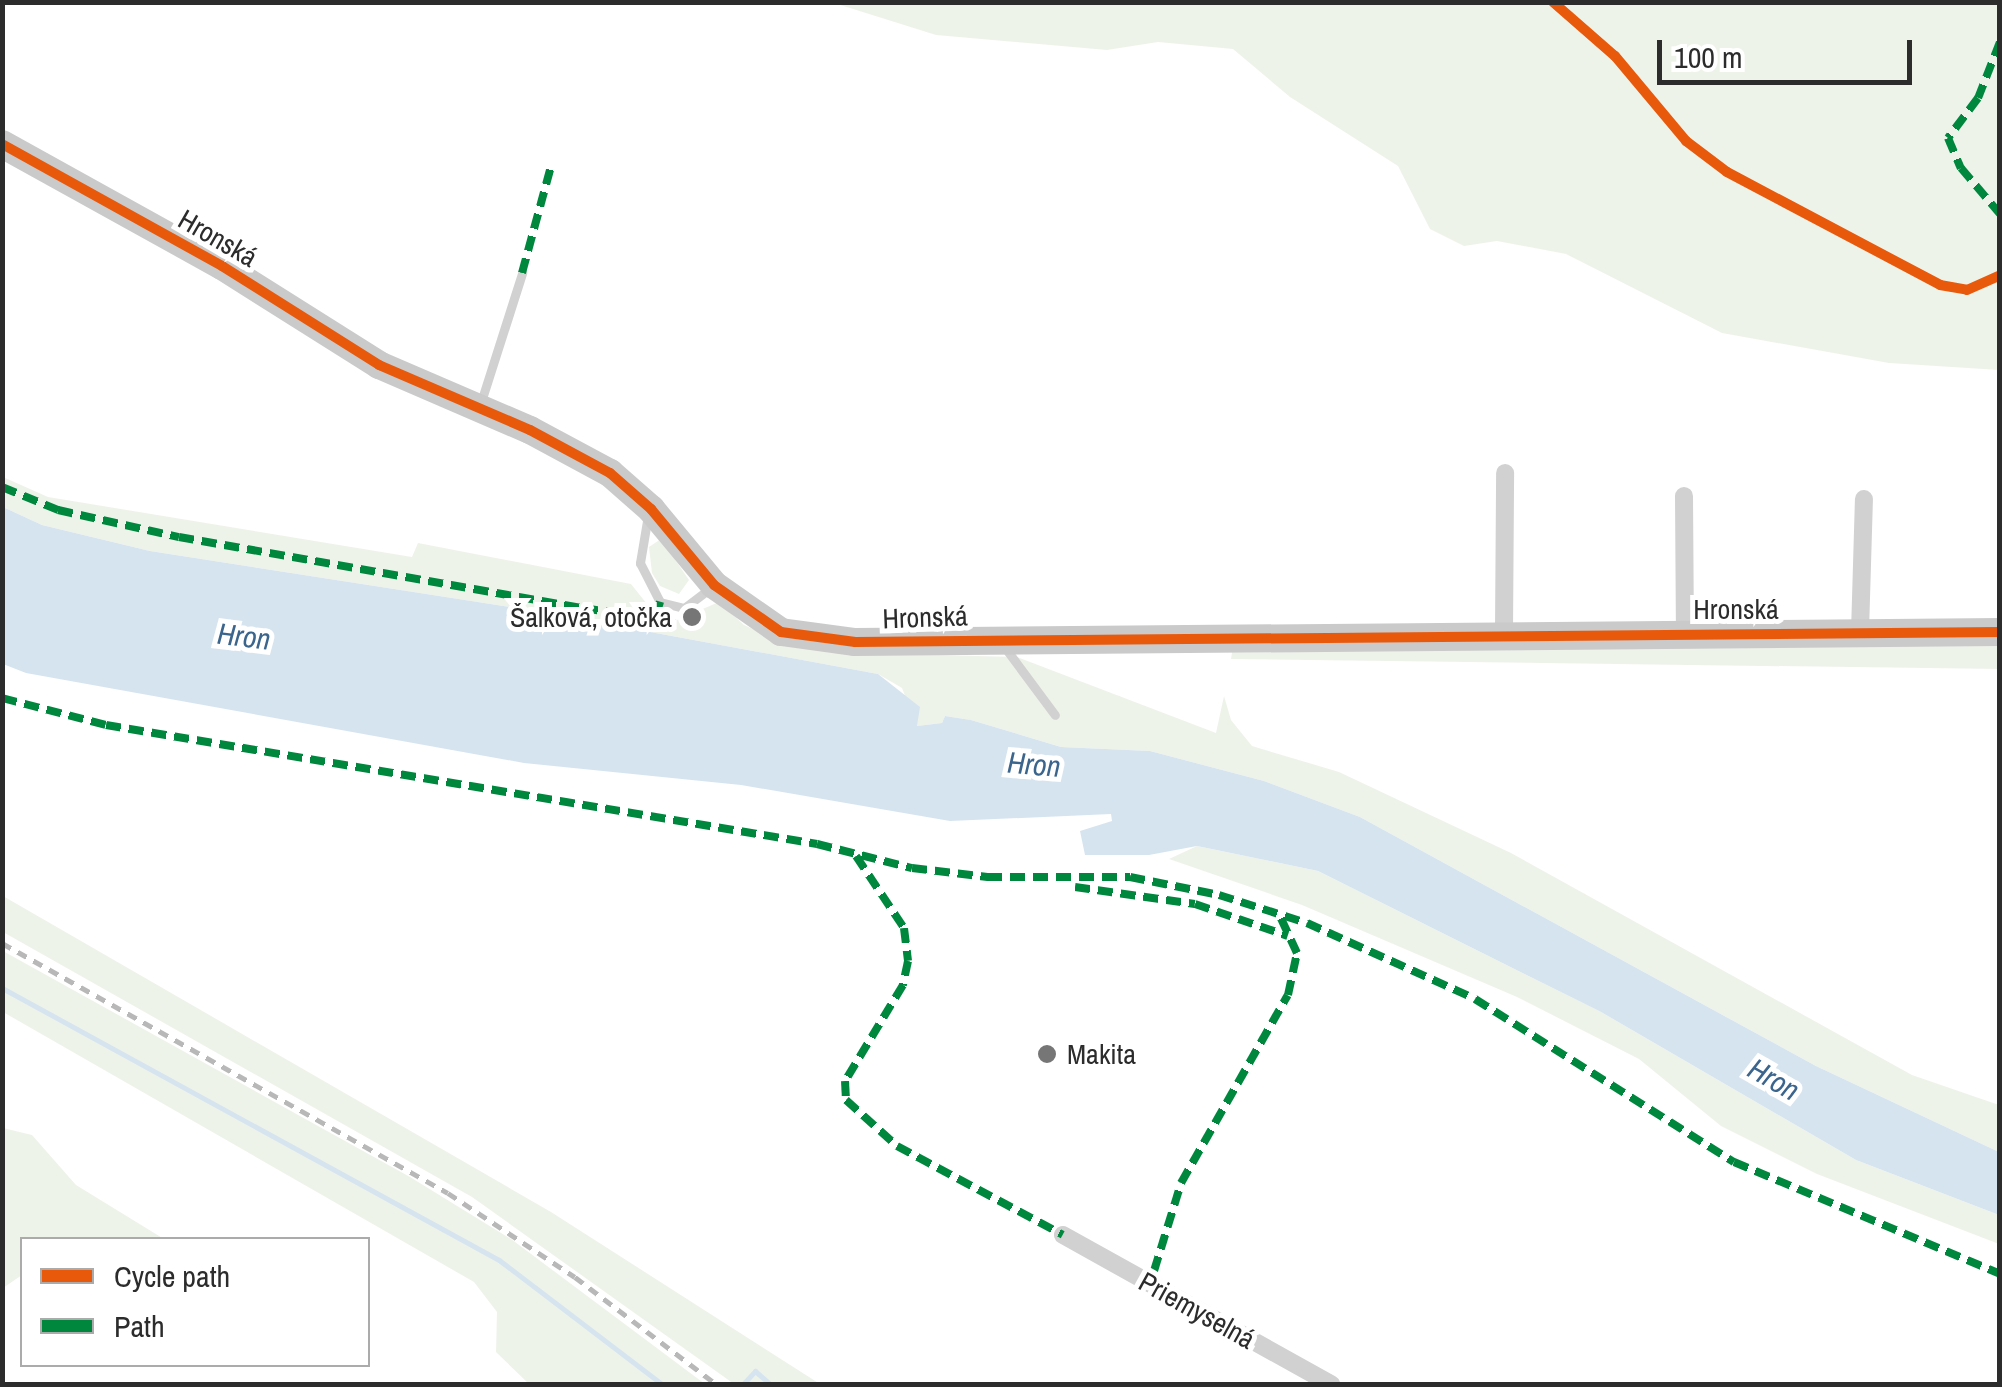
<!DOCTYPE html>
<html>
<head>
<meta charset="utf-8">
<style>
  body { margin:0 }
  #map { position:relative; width:2002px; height:1387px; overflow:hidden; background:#fff; font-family:"Archivo Narrow",sans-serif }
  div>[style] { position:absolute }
  .green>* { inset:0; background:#eef3ea }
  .water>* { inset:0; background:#d6e4f0 }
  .stream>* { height:5px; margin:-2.5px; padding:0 2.5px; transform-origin:2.5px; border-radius:2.5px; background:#d6e4f0 }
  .lane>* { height:9px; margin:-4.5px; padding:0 4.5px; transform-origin:4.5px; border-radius:4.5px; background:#d1d1d1 }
  .street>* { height:18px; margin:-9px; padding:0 9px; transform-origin:9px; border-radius:9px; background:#d1d1d1 }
  .secondary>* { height:28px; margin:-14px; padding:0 14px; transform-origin:14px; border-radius:14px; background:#cacaca }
  .rail>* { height:5px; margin-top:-2.5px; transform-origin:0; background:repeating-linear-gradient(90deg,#b8b8b8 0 10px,transparent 0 18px) }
  .quiet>* { height:8px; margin-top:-4px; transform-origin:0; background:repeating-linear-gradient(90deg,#00873e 0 15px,transparent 0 23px) }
  .cycleway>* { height:10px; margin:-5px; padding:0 5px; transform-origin:5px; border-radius:5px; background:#e8590c }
  .dots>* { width:28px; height:28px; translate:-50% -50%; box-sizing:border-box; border:5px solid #fff; border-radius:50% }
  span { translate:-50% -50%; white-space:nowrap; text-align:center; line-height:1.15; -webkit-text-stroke:10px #fff; paint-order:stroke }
  .street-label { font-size:28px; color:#2c2c2c }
  .poi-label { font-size:28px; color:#2c2c2c }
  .right { translate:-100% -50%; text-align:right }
  .left { translate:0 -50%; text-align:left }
  .water-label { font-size:30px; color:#3b658d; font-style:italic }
  .frame { position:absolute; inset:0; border:5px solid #2c2c2c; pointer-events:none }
  .legend { position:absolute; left:20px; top:1237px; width:350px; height:130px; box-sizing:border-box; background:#fff; border:2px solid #ababab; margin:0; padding:12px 18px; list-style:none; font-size:30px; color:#2c2c2c }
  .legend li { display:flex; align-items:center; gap:20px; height:50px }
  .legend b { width:50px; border:2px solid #ababab }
  .scale { position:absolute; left:1657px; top:40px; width:255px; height:45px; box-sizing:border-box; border:5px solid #2c2c2c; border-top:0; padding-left:12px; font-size:30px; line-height:35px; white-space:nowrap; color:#2c2c2c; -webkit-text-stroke:8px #fff; paint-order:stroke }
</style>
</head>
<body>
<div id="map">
  <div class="green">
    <i style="clip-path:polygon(834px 3px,1999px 3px,1999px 370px,1889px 363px,1722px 333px,1566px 254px,1497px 241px,1464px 246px,1430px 229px,1398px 166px,1290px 97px,1233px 49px,1158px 42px,1107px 50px,936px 35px)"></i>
    <i style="clip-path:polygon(3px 477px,48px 497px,412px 557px,418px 543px,631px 584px,651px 609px,677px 620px,719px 602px,744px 625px,777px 640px,859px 653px,1017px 657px,1216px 733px,1224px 696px,1231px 720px,1252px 746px,1339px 772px,1511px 853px,1912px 1075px,1999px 1105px,1999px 1152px,1816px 1066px,1360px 817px,1264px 781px,1150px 751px,1061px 747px,971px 720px,945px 716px,942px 723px,917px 726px,902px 688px,878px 674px,542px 612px,150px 551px,42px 525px,3px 507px)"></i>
    <i style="clip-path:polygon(661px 539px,689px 580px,679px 594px,660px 586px,652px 573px,649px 547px)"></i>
    <i style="clip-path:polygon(2000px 644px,1999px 669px,1231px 659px,1233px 647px)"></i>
    <i style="clip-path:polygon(1197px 846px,1318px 871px,1601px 1012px,1856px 1160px,1999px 1215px,1999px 1244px,1817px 1174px,1721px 1126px,1639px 1059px,1517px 997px,1302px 905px,1169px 859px)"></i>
    <i style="clip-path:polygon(3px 896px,551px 1212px,820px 1384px,734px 1384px,472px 1197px,3px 932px)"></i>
    <i style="clip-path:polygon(3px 951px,410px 1177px,511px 1239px,705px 1384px,529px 1384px,496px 1352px,497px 1312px,474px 1282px,3px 1012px)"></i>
    <i style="clip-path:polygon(3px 1128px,32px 1135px,76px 1185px,164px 1239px,22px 1240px,22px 1275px,3px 1288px)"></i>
  </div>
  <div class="water">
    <i style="clip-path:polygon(3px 507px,42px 525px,150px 551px,542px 612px,878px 674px,920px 707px,917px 726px,942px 723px,945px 716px,971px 720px,1061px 747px,1150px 751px,1264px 781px,1360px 817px,1816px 1066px,1999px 1152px,1999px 1215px,1856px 1160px,1601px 1012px,1318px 871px,1197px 846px,1149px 855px,1085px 855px,1080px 831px,1112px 821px,1111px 814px,950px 821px,741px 785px,524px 763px,26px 673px,3px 664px)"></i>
  </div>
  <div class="stream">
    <i style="left:2px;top:988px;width:567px;rotate:28.69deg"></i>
    <i style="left:499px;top:1260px;width:205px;rotate:37.3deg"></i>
    <i style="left:743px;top:1384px;width:18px;rotate:-47deg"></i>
    <i style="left:755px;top:1371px;width:20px;rotate:41deg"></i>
  </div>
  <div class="lane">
    <i style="left:480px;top:405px;width:139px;rotate:-72.3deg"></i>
    <i style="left:648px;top:515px;width:49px;rotate:99.5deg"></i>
    <i style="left:640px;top:563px;width:44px;rotate:62.9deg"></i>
    <i style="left:660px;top:602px;width:25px;rotate:14deg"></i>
    <i style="left:684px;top:608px;width:35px;rotate:-37deg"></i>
    <i style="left:1003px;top:645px;width:87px;rotate:53.4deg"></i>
  </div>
  <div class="street">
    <i style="left:1684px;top:496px;width:136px;rotate:89.6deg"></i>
    <i style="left:1504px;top:632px;width:159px;rotate:-89.6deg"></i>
    <i style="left:1860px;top:632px;width:133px;rotate:-88.3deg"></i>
    <i style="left:1063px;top:1235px;width:307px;rotate:29.1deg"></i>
  </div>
  <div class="secondary">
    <i style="left:2px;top:144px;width:252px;rotate:29deg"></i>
    <i style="left:222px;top:266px;width:186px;rotate:32.2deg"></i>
    <i style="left:379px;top:365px;width:164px;rotate:23.3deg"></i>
    <i style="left:530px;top:430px;width:91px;rotate:28.3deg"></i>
    <i style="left:610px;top:473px;width:55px;rotate:41.3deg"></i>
    <i style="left:651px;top:509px;width:99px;rotate:50.3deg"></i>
    <i style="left:714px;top:585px;width:82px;rotate:35deg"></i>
    <i style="left:781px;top:632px;width:75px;rotate:7.7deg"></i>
    <i style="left:855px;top:642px;width:1145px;rotate:-0.5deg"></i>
  </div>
  <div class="rail">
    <i style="left:2px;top:943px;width:511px;rotate:29.27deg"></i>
    <i style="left:448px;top:1193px;width:152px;rotate:33.5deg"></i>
    <i style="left:575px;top:1277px;width:177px;rotate:37.2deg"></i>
  </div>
  <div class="quiet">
    <i style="left:2000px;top:42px;width:60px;rotate:111.4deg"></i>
    <i style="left:1978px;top:98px;width:50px;rotate:126.9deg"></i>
    <i style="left:1948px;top:138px;width:33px;rotate:67deg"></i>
    <i style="left:1961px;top:168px;width:60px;rotate:49.7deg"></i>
    <i style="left:522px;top:273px;width:111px;rotate:-74.8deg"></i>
    <i style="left:2px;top:487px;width:61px;rotate:22.3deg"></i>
    <i style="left:58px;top:510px;width:124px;rotate:12.6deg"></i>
    <i style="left:179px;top:537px;width:410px;rotate:10deg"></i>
    <i style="left:583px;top:608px;width:59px;rotate:8.8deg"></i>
    <i style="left:641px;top:617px;width:15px;rotate:-8deg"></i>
    <i style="left:656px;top:615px;width:14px;rotate:-73deg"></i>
    <i style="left:2px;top:698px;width:107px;rotate:14.6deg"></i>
    <i style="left:106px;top:725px;width:721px;rotate:9.5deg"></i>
    <i style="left:817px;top:844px;width:98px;rotate:14.2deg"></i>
    <i style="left:912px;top:868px;width:76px;rotate:6.8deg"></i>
    <i style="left:987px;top:877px;width:143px"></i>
    <i style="left:1130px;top:877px;width:91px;rotate:11.4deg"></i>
    <i style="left:1219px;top:895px;width:92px;rotate:17.7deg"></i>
    <i style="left:1307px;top:923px;width:184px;rotate:24.3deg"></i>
    <i style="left:1475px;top:999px;width:306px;rotate:32.2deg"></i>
    <i style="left:1734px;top:1162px;width:289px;rotate:22.8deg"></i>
    <i style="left:856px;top:856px;width:87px;rotate:56.3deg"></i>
    <i style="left:904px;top:928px;width:33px;rotate:83deg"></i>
    <i style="left:908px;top:961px;width:25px;rotate:102deg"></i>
    <i style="left:903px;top:985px;width:112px;rotate:121.1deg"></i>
    <i style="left:845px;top:1081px;width:19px;rotate:87deg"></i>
    <i style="left:846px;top:1100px;width:69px;rotate:42deg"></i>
    <i style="left:897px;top:1146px;width:188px;rotate:28.2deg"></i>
    <i style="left:1075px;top:887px;width:121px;rotate:8.1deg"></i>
    <i style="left:1195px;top:904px;width:98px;rotate:19deg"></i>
    <i style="left:1154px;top:1271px;width:92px;rotate:-72.9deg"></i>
    <i style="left:1181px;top:1183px;width:216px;rotate:-60.4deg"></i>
    <i style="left:1288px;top:995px;width:43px;rotate:-77.9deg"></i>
    <i style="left:1297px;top:953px;width:43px;rotate:-114.8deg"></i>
  </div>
  <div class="cycleway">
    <i style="left:1553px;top:2px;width:82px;rotate:41.1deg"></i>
    <i style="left:1615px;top:56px;width:111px;rotate:50.1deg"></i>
    <i style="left:1686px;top:141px;width:51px;rotate:37.1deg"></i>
    <i style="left:1727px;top:172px;width:241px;rotate:27.9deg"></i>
    <i style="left:1940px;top:285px;width:27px;rotate:10deg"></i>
    <i style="left:1967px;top:290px;width:36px;rotate:-24deg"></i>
    <i style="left:2px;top:144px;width:252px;rotate:29deg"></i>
    <i style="left:222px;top:266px;width:186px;rotate:32.2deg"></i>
    <i style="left:379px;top:365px;width:164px;rotate:23.3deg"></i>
    <i style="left:530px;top:430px;width:91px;rotate:28.3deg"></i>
    <i style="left:610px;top:473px;width:55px;rotate:41.3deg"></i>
    <i style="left:651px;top:509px;width:99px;rotate:50.3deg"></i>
    <i style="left:714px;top:585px;width:82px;rotate:35deg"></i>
    <i style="left:781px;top:632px;width:75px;rotate:7.7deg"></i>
    <i style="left:855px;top:642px;width:1145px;rotate:-0.5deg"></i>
  </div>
  <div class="dots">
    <i style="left:692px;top:617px;background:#767676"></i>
    <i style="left:1047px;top:1054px;background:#767676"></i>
  </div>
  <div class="street-label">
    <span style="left:218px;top:238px;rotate:30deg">Hronská</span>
    <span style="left:1736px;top:609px">Hronská</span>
    <span style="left:925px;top:617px;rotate:-2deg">Hronská</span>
    <span style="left:1197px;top:1310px;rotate:29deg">Priemyselná</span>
  </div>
  <div class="poi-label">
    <span class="right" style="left:672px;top:617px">Šalková, otočka</span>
    <span class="left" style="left:1067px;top:1054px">Makita</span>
  </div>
  <div class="water-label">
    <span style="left:244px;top:636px;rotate:7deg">Hron</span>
    <span style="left:1034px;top:764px;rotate:5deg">Hron</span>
    <span style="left:1774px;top:1079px;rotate:30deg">Hron</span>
  </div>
  <div class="frame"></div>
  <ul class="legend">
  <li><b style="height:12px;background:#e8590c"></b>Cycle path</li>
  <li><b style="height:12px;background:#00873e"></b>Path</li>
  </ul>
  <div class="scale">100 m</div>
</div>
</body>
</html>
